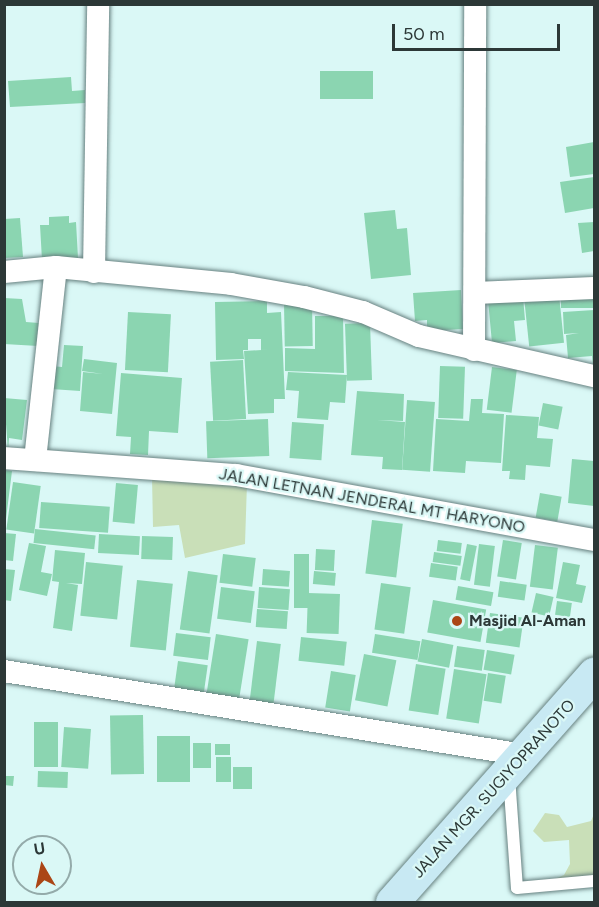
<!DOCTYPE html>
<style>
body{margin:0}
#map{position:relative;width:599px;height:907px;overflow:hidden;background:#daf8f6;font-family:Figtree,sans-serif}
div>[style]{position:absolute}
.green>*{inset:0;background:#c9dfb8}
.building>*{inset:0;background:#8bd5b1;transform-origin:0 0}
.roads{filter:drop-shadow(0 0 2px #678180) drop-shadow(0 0 2px #678180)}
.service>*{height:12px;margin:-6px;padding:0 6px;transform-origin:6px;border-radius:6px;background:#fff}
.minor>*{height:22px;margin:-11px;padding:0 11px;transform-origin:11px;border-radius:11px;background:#fff}
.secondary>*{height:33px;margin:-16.5px;padding:0 16.5px;transform-origin:16.5px;border-radius:16.5px;background:#c8e9f3}
.dots>*{width:16px;height:16px;translate:-50% -50%;box-sizing:border-box;border:3px solid #daf8f6;border-radius:50%}
span{translate:-50% -50%;white-space:nowrap;text-align:center;line-height:1.15;-webkit-text-stroke:4.5px #daf8f6;paint-order:stroke}
.street-label{font-size:16px;color:#2c3837}
.poi-label{font-size:16px;color:#2c3837;font-weight:700}
.left{translate:0 -50%;text-align:left}
.frame{position:absolute;inset:0;border:6px solid #2c3837;pointer-events:none}
.north{position:absolute;left:12px;top:835px;width:60px;height:60px;box-sizing:border-box;background:#daf8f6;border:2px solid #94abaa;border-radius:50%;rotate:351deg;font-size:16px;font-weight:700;line-height:24px;text-align:center;color:#2c3837}
.north::after{content:'';display:block;margin:auto;width:21px;height:27px;background:#ab4616;clip-path:polygon(50% 0,100% 100%,50% 72%,0 100%)}
.scale{position:absolute;left:392px;top:24px;width:168px;height:27px;box-sizing:border-box;border:3px solid #2c3837;border-top:0;padding-left:8px;font-size:18px;line-height:21px;white-space:nowrap;color:#2c3837;-webkit-text-stroke:4px #daf8f6;paint-order:stroke}
</style>
<div id="map">
<div class="green">
<div style="clip-path:polygon(152px 477px,247px 483px,245px 544px,185px 558px,179px 525px,153px 527px)"></div>
<div style="clip-path:polygon(545px 813px,559px 815px,567px 827px,591px 821px,594px 814px,594px 881px,532px 889px,564px 875px,570px 864px,569px 840px,544px 842px,533px 831px)"></div>
</div>
<div class="building">
<div style="left:320px;top:71px;width:53px;height:28px"></div>
<div style="clip-path:polygon(71px 77px,72px 91px,85px 90px,85px 103px,10px 107px,8px 81px)"></div>
<div style="clip-path:polygon(594px 142px,594px 174px,570px 177px,566px 147px)"></div>
<div style="clip-path:polygon(594px 177px,594px 208px,565px 213px,560px 182px)"></div>
<div style="clip-path:polygon(395px 210px,397px 229px,407px 228px,411px 275px,371px 279px,364px 213px)"></div>
<div style="clip-path:polygon(69px 216px,69px 223px,76px 222px,78px 258px,42px 260px,40px 225px,49px 225px,49px 217px)"></div>
<div style="clip-path:polygon(20px 218px,23px 257px,4px 258px,4px 219px)"></div>
<div style="clip-path:polygon(594px 222px,594px 251px,582px 253px,578px 223px)"></div>
<div style="clip-path:polygon(461px 290px,463px 329px,427px 331px,427px 320px,415px 321px,413px 293px)"></div>
<div style="left:594px;top:291px;width:17px;height:33px;rotate:90deg"></div>
<div style="left:559px;top:295px;width:48px;height:35px;rotate:84deg"></div>
<div style="clip-path:polygon(523px 297px,525px 320px,514px 321px,516px 341px,492px 343px,488px 300px)"></div>
<div style="clip-path:polygon(4px 298px,22px 299px,26px 322px,39px 323px,38px 346px,4px 344px)"></div>
<div style="clip-path:polygon(267px 301px,267px 313px,281px 312px,285px 399px,274px 399px,274px 413px,248px 414px,244px 351px,277px 349px,261px 350px,261px 339px,248px 339px,248px 350px,243px 350px,244px 359px,216px 360px,215px 302px)"></div>
<div style="left:312px;top:303px;width:43px;height:28px;rotate:89deg"></div>
<div style="clip-path:polygon(594px 310px,594px 367px,593px 367px,592px 356px,568px 358px,566px 335px,579px 333px,564px 334px,563px 312px)"></div>
<div style="left:128px;top:312px;width:43px;height:58px;rotate:3deg"></div>
<div style="clip-path:polygon(315px 316px,343px 316px,344px 373px,285px 371px,285px 348px,315px 349px)"></div>
<div style="left:370px;top:323px;width:57px;height:25px;rotate:88deg"></div>
<div style="clip-path:polygon(64px 345px,83px 346px,80px 391px,51px 389px,52px 366px,62px 367px)"></div>
<div style="clip-path:polygon(84px 359px,117px 363px,112px 414px,80px 411px,83px 372px,103px 374px,82px 371px)"></div>
<div style="left:243px;top:360px;width:59px;height:33px;rotate:87deg"></div>
<div style="left:440px;top:366px;width:25px;height:52px;rotate:2deg"></div>
<div style="left:492px;top:367px;width:25px;height:43px;rotate:7deg"></div>
<div style="clip-path:polygon(288px 372px,347px 375px,345px 403px,330px 402px,328px 420px,297px 418px,299px 391px,286px 390px)"></div>
<div style="clip-path:polygon(121px 373px,182px 378px,178px 433px,149px 431px,148px 455px,130px 454px,131px 437px,116px 436px)"></div>
<div style="clip-path:polygon(357px 391px,404px 394px,403px 421px,377px 420px,405px 422px,402px 470px,382px 469px,383px 457px,351px 455px)"></div>
<div style="clip-path:polygon(4px 398px,27px 400px,22px 440px,9px 438px,8px 450px)"></div>
<div style="clip-path:polygon(471px 399px,483px 399px,482px 413px,504px 414px,501px 463px,466px 461px,465px 473px,433px 471px,436px 419px,469px 421px)"></div>
<div style="left:407px;top:400px;width:28px;height:70px;rotate:4deg"></div>
<div style="left:543px;top:403px;width:20px;height:23px;rotate:11deg"></div>
<div style="clip-path:polygon(506px 415px,539px 417px,537px 438px,553px 439px,550px 467px,526px 465px,525px 480px,509px 479px,510px 471px,502px 471px)"></div>
<div style="left:268px;top:419px;width:37px;height:62px;rotate:88deg"></div>
<div style="left:292px;top:422px;width:32px;height:36px;rotate:4deg"></div>
<div style="clip-path:polygon(572px 459px,594px 461px,594px 506px,568px 503px)"></div>
<div style="clip-path:polygon(5px 470px,12px 471px,6px 519px,5px 519px)"></div>
<div style="left:13px;top:482px;width:28px;height:48px;rotate:8deg"></div>
<div style="left:116px;top:483px;width:22px;height:39px;rotate:5deg"></div>
<div style="left:540px;top:493px;width:22px;height:25px;rotate:10deg"></div>
<div style="left:41px;top:502px;width:69px;height:26px;rotate:4deg"></div>
<div style="left:372px;top:520px;width:31px;height:54px;rotate:7deg"></div>
<div style="left:35px;top:529px;width:61px;height:14px;rotate:6deg"></div>
<div style="clip-path:polygon(4px 533px,16px 534px,13px 561px,4px 560px)"></div>
<div style="left:99px;top:534px;width:41px;height:19px;rotate:3deg"></div>
<div style="left:142px;top:536px;width:31px;height:23px;rotate:2deg"></div>
<div style="left:438px;top:540px;width:24px;height:11px;rotate:7deg"></div>
<div style="left:503px;top:540px;width:19px;height:37px;rotate:9deg"></div>
<div style="clip-path:polygon(29px 543px,46px 546px,41px 572px,52px 574px,47px 596px,19px 590px)"></div>
<div style="left:467px;top:544px;width:10px;height:36px;rotate:11deg"></div>
<div style="left:479px;top:544px;width:16px;height:41px;rotate:7deg"></div>
<div style="left:535px;top:545px;width:23px;height:42px;rotate:7deg"></div>
<div style="left:316px;top:549px;width:19px;height:21px;rotate:3deg"></div>
<div style="clip-path:polygon(55px 550px,85px 553px,82px 584px,66px 583px,78px 585px,72px 631px,53px 628px,59px 582px,52px 581px)"></div>
<div style="left:434px;top:552px;width:28px;height:10px;rotate:8deg"></div>
<div style="left:223px;top:554px;width:33px;height:29px;rotate:7deg"></div>
<div style="left:294px;top:554px;width:15px;height:54px"></div>
<div style="left:86px;top:562px;width:37px;height:54px;rotate:6deg"></div>
<div style="clip-path:polygon(563px 562px,580px 565px,576px 584px,586px 586px,582px 603px,556px 598px)"></div>
<div style="left:431px;top:563px;width:27px;height:14px;rotate:8deg"></div>
<div style="clip-path:polygon(4px 569px,15px 570px,11px 601px,4px 600px)"></div>
<div style="left:263px;top:569px;width:27px;height:16px;rotate:4deg"></div>
<div style="left:188px;top:571px;width:30px;height:59px;rotate:8deg"></div>
<div style="left:314px;top:571px;width:22px;height:13px;rotate:5deg"></div>
<div style="left:137px;top:580px;width:36px;height:67px;rotate:6deg"></div>
<div style="left:500px;top:581px;width:27px;height:16px;rotate:8deg"></div>
<div style="left:381px;top:583px;width:30px;height:47px;rotate:8deg"></div>
<div style="left:458px;top:586px;width:36px;height:14px;rotate:10deg"></div>
<div style="left:221px;top:587px;width:34px;height:32px;rotate:7deg"></div>
<div style="left:259px;top:587px;width:31px;height:21px;rotate:4deg"></div>
<div style="left:308px;top:593px;width:32px;height:40px;rotate:2deg"></div>
<div style="left:536px;top:593px;width:18px;height:20px;rotate:13deg"></div>
<div style="left:433px;top:600px;width:54px;height:33px;rotate:10deg"></div>
<div style="left:557px;top:601px;width:15px;height:14px;rotate:8deg"></div>
<div style="left:257px;top:609px;width:31px;height:18px;rotate:4deg"></div>
<div style="left:490px;top:613px;width:34px;height:30px;rotate:8deg"></div>
<div style="left:176px;top:633px;width:35px;height:23px;rotate:7deg"></div>
<div style="left:216px;top:634px;width:33px;height:60px;rotate:9deg"></div>
<div style="left:375px;top:634px;width:46px;height:19px;rotate:9deg"></div>
<div style="left:301px;top:637px;width:46px;height:24px;rotate:6deg"></div>
<div style="left:422px;top:639px;width:32px;height:23px;rotate:11deg"></div>
<div style="left:257px;top:641px;width:24px;height:60px;rotate:7deg"></div>
<div style="left:457px;top:646px;width:28px;height:21px;rotate:8deg"></div>
<div style="left:487px;top:650px;width:28px;height:20px;rotate:10deg"></div>
<div style="left:364px;top:654px;width:33px;height:47px;rotate:11deg"></div>
<div style="left:178px;top:661px;width:30px;height:32px;rotate:8deg"></div>
<div style="left:416px;top:664px;width:30px;height:47px;rotate:9deg"></div>
<div style="left:454px;top:669px;width:33px;height:50px;rotate:9deg"></div>
<div style="left:331px;top:671px;width:25px;height:37px;rotate:9deg"></div>
<div style="left:488px;top:673px;width:18px;height:28px;rotate:9deg"></div>
<div style="left:143px;top:715px;width:59px;height:33px;rotate:89deg"></div>
<div style="left:34px;top:722px;width:24px;height:45px"></div>
<div style="left:64px;top:727px;width:27px;height:40px;rotate:4deg"></div>
<div style="left:190px;top:736px;width:46px;height:33px;rotate:90deg"></div>
<div style="left:193px;top:743px;width:18px;height:25px"></div>
<div style="left:215px;top:744px;width:15px;height:11px"></div>
<div style="left:216px;top:757px;width:15px;height:25px"></div>
<div style="left:233px;top:767px;width:19px;height:22px"></div>
<div style="left:38px;top:771px;width:30px;height:16px;rotate:2deg"></div>
<div style="clip-path:polygon(4px 776px,14px 776px,13px 786px,4px 785px)"></div>
</div>
<div class="roads">
<div class="service">
<div style="left:509px;top:777px;width:111px;rotate:85.9deg"></div>
<div style="left:517px;top:888px;width:77px;rotate:-5.2deg"></div>
</div>
<div class="minor">
<div style="left:4px;top:272px;width:52px;rotate:-5.5deg"></div>
<div style="left:56px;top:267px;width:176px;rotate:5.5deg"></div>
<div style="left:231px;top:284px;width:74px;rotate:10.1deg"></div>
<div style="left:304px;top:297px;width:61px;rotate:14.3deg"></div>
<div style="left:363px;top:312px;width:61px;rotate:23.2deg"></div>
<div style="left:419px;top:336px;width:180px;rotate:12.9deg"></div>
<div style="left:94px;top:272px;width:268px;rotate:-89.1deg"></div>
<div style="left:475px;top:293px;width:119px;rotate:-2.4deg"></div>
<div style="left:474px;top:350px;width:346px;rotate:-89.8deg"></div>
<div style="left:4px;top:458px;width:233px;rotate:4.2deg"></div>
<div style="left:236px;top:475px;width:364px;rotate:10.3deg"></div>
<div style="left:35px;top:460px;width:194px;rotate:-83.8deg"></div>
<div style="left:4px;top:671px;width:527px;rotate:9.18deg"></div>
</div>
<div class="secondary">
<div style="left:392px;top:902px;width:305px;rotate:-48.5deg"></div>
</div>
</div>
<div class="dots">
<div style="left:457px;top:621px;background:#ab4616"></div>
</div>
<div class="street-label">
<span style="left:372px;top:501px;rotate:10deg">JALAN LETNAN JENDERAL MT HARYONO</span>
<span style="left:494px;top:789px;rotate:-48deg">JALAN MGR. SUGIYOPRANOTO</span>
</div>
<div class="poi-label">
<span class="left" style="left:469px;top:621px">Masjid Al-Aman</span>
</div>
<div class="frame"></div>
<div class="north">U</div>
<div class="scale">50 m</div>
</div>
